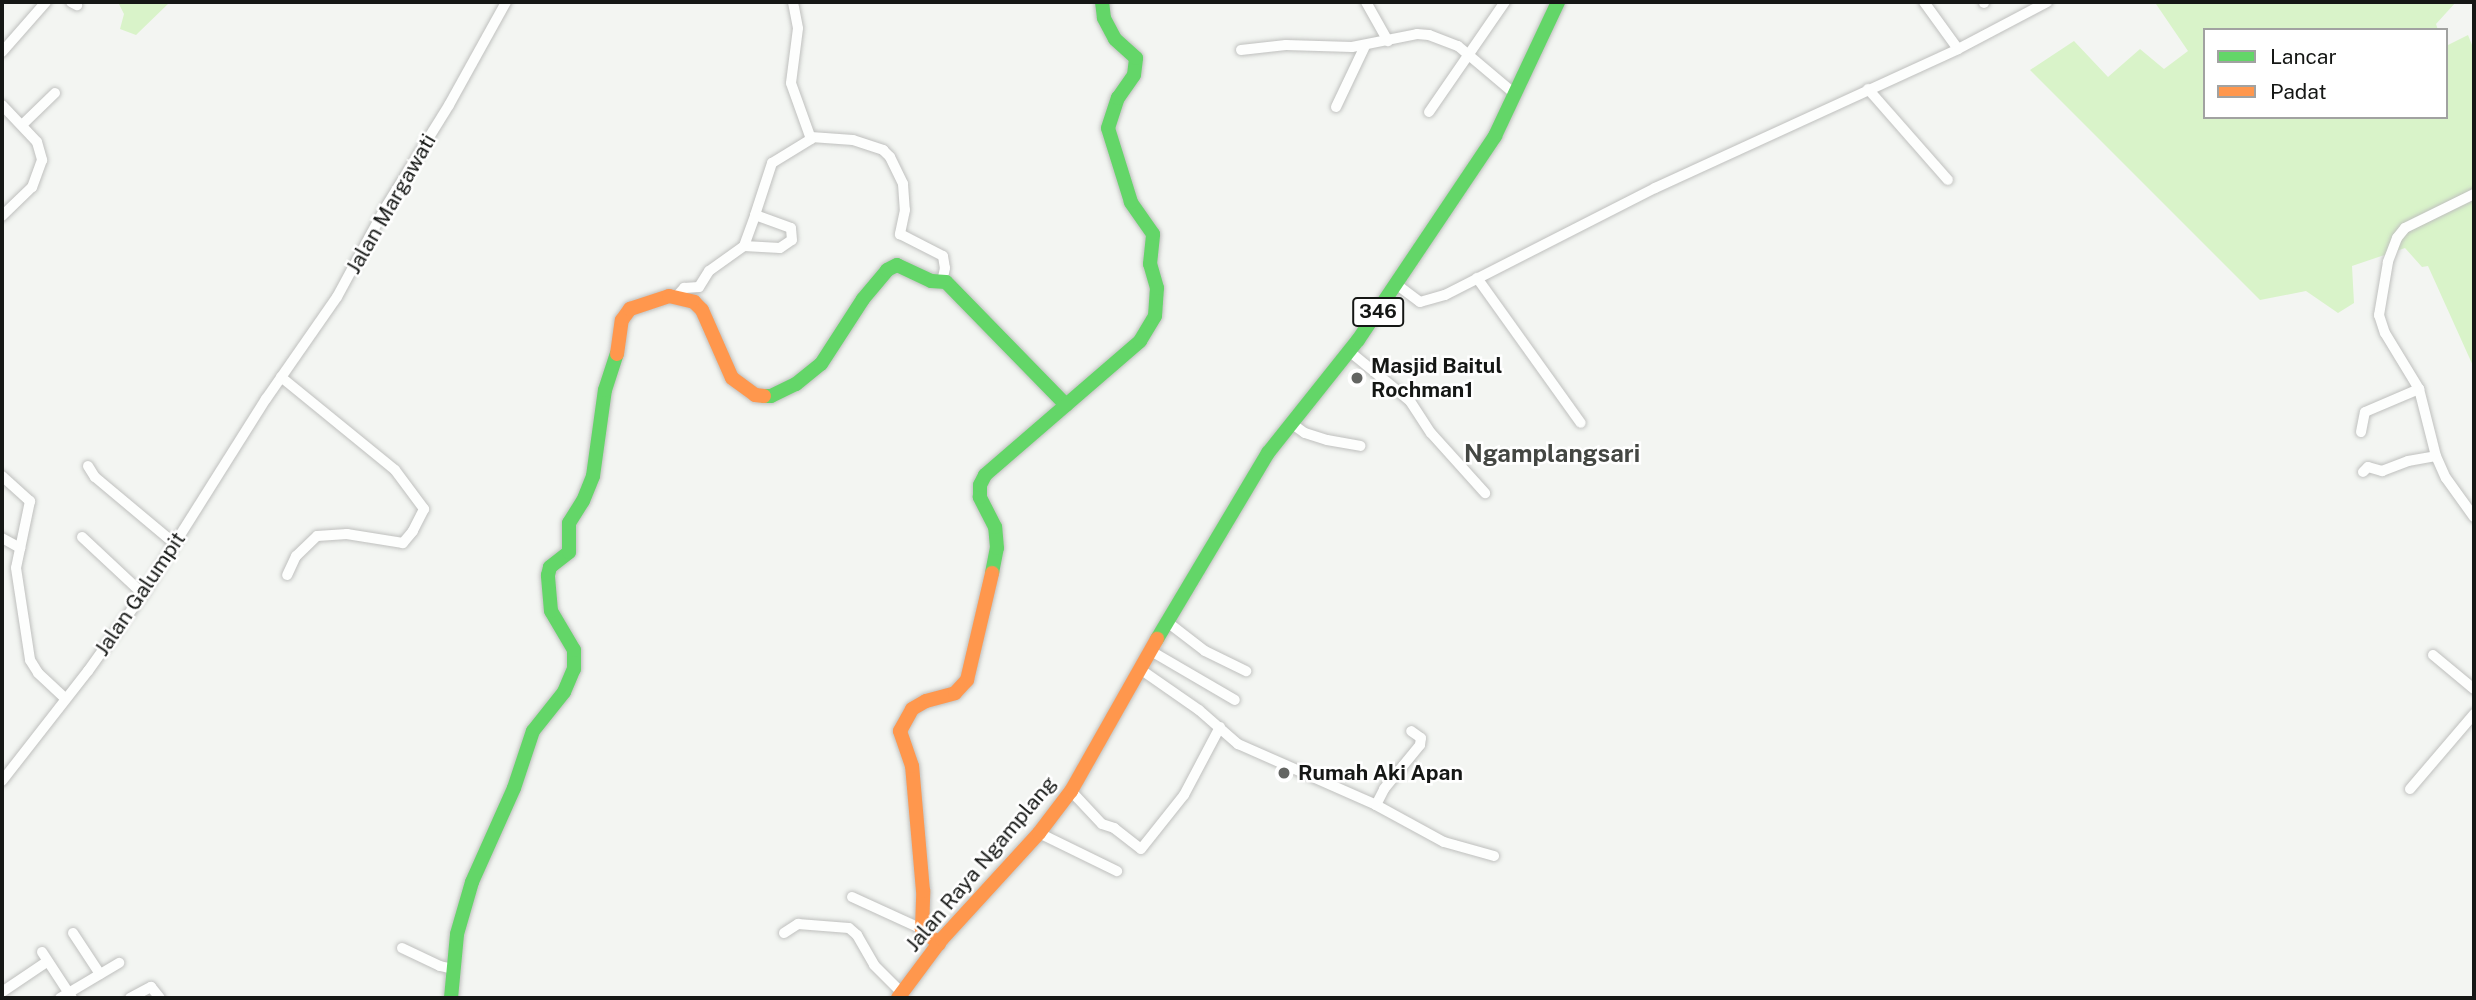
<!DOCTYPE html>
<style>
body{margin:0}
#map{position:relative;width:2476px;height:1000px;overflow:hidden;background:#f3f5f2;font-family:"Public Sans",sans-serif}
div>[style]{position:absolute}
.green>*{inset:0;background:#d9f3c9}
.roads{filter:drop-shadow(0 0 2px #bfc0be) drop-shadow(0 0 2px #bfc0be)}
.street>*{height:10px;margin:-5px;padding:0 5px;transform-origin:5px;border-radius:5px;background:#fdfefd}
.fast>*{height:14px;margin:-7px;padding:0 7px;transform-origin:7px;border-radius:7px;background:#63d668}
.slow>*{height:14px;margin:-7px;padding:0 7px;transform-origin:7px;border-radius:7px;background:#ff974d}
.dots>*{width:19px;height:19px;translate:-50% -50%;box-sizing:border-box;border:4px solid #fff;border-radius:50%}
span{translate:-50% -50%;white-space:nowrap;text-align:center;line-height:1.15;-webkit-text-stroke:5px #fff;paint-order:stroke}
.shield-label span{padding:2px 5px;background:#fff;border:2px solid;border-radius:5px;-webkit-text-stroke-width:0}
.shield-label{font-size:19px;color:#151715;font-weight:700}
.street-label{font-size:21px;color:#151715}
.poi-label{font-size:21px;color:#151715;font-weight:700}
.left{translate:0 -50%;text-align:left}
.quarter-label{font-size:24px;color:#444743;font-weight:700}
.frame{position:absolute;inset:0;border:4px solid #151715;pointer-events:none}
.legend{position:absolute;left:2203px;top:28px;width:245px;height:91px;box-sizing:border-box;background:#fff;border:2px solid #a1a2a1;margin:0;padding:9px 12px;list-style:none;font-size:21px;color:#151715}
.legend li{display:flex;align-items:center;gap:14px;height:35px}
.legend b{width:35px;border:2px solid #a1a2a1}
</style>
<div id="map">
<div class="green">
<div style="clip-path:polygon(118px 2px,170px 2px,136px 35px,120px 29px,124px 14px)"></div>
<div style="clip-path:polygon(2160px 2px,2456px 2px,2436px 24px,2438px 30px,2205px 30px,2205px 117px,2446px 117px,2446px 46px,2468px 35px,2474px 50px,2474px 368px,2428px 266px,2422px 267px,2405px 248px,2352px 266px,2354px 303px,2338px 313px,2306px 291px,2260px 300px,2030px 70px,2074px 41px,2108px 77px,2140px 49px,2164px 69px,2188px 51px,2156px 4px)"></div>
</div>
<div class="roads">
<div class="street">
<div style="left:71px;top:2px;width:7px;rotate:27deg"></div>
<div style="left:1366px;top:2px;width:45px;rotate:60.6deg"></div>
<div style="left:1924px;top:2px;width:58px;rotate:54.1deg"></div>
<div style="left:1984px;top:2px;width:1px;rotate:90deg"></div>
<div style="left:1241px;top:50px;width:45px;rotate:-6.3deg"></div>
<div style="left:1286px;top:45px;width:66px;rotate:1.7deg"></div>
<div style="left:1352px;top:47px;width:66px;rotate:-11.3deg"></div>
<div style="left:1417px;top:34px;width:12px;rotate:5deg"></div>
<div style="left:1429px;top:35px;width:31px;rotate:21deg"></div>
<div style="left:1458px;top:46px;width:76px;rotate:40.2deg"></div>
<div style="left:2px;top:52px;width:67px;rotate:-48.7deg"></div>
<div style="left:1868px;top:89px;width:121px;rotate:48.7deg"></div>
<div style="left:2px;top:105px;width:51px;rotate:46.6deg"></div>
<div style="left:37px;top:142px;width:19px;rotate:74deg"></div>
<div style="left:42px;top:160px;width:29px;rotate:110deg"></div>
<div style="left:32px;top:187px;width:42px;rotate:136deg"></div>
<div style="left:1336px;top:107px;width:68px;rotate:-64.6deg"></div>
<div style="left:1429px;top:112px;width:134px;rotate:-55.4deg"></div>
<div style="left:22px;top:125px;width:46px;rotate:-44.1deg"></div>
<div style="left:811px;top:137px;width:42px;rotate:4.1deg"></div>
<div style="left:853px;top:140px;width:32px;rotate:18deg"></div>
<div style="left:883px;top:150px;width:10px;rotate:45deg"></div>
<div style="left:890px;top:157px;width:30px;rotate:64deg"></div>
<div style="left:903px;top:184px;width:26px;rotate:86deg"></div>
<div style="left:905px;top:210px;width:25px;rotate:102deg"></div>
<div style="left:900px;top:234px;width:48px;rotate:27.1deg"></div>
<div style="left:943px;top:256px;width:12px;rotate:81deg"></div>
<div style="left:945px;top:268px;width:14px;rotate:102deg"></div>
<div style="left:2474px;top:194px;width:77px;rotate:153.8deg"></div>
<div style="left:2405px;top:228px;width:13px;rotate:129deg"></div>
<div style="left:2397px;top:238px;width:26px;rotate:111deg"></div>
<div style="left:2388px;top:262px;width:54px;rotate:99.6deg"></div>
<div style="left:2379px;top:315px;width:19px;rotate:72deg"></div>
<div style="left:2385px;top:333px;width:66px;rotate:58.7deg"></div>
<div style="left:2419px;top:389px;width:69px;rotate:75.8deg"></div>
<div style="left:2436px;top:456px;width:24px;rotate:66deg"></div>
<div style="left:2446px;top:478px;width:48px;rotate:54.3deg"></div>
<div style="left:744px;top:246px;width:33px;rotate:-70deg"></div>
<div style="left:1477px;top:278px;width:178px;rotate:54.4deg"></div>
<div style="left:1396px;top:284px;width:30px;rotate:37deg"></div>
<div style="left:1420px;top:302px;width:26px;rotate:-16deg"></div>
<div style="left:1445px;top:295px;width:236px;rotate:-27deg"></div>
<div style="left:1655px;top:188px;width:333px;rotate:-24.6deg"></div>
<div style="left:1958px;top:49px;width:101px;rotate:-27.8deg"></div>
<div style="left:677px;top:296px;width:11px;rotate:-49deg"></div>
<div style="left:684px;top:288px;width:15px;rotate:-4deg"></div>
<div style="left:699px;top:287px;width:19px;rotate:-58deg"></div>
<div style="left:709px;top:271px;width:43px;rotate:-35.5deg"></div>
<div style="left:744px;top:246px;width:36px;rotate:3deg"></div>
<div style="left:780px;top:248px;width:14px;rotate:-34deg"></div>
<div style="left:792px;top:240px;width:12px;rotate:-95deg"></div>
<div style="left:791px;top:228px;width:38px;rotate:-160deg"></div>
<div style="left:755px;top:215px;width:55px;rotate:-71.9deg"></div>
<div style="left:772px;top:163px;width:46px;rotate:-31.6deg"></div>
<div style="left:811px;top:139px;width:59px;rotate:-109.7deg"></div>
<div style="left:791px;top:83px;width:55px;rotate:-82.7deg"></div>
<div style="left:798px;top:28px;width:26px;rotate:-101deg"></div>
<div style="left:1349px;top:351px;width:79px;rotate:39.3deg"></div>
<div style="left:1410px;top:401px;width:38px;rotate:57deg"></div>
<div style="left:1431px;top:433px;width:81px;rotate:48deg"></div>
<div style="left:281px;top:377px;width:147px;rotate:39.2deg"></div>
<div style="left:395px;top:470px;width:49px;rotate:53.4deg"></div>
<div style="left:424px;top:509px;width:25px;rotate:117deg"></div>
<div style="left:413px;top:531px;width:16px;rotate:130deg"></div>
<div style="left:403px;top:543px;width:57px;rotate:-170.9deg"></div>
<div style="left:347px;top:534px;width:30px;rotate:176deg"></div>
<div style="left:317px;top:536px;width:29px;rotate:136deg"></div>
<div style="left:296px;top:556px;width:21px;rotate:115deg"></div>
<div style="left:1291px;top:423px;width:17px;rotate:36deg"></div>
<div style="left:1305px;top:433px;width:23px;rotate:18deg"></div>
<div style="left:1327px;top:440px;width:34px;rotate:10deg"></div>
<div style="left:2361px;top:432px;width:20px;rotate:-79deg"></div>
<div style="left:2365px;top:412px;width:59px;rotate:-23.1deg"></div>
<div style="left:88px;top:466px;width:13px;rotate:58deg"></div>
<div style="left:95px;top:477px;width:103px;rotate:39.9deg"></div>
<div style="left:2363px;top:472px;width:7px;rotate:-45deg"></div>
<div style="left:2368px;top:467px;width:15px;rotate:16deg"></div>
<div style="left:2382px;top:471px;width:28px;rotate:-21deg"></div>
<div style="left:2408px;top:461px;width:28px;rotate:-10deg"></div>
<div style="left:2px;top:476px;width:38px;rotate:42deg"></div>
<div style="left:30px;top:501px;width:68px;rotate:101.8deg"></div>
<div style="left:16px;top:568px;width:93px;rotate:81.3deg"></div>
<div style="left:30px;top:660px;width:15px;rotate:58deg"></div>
<div style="left:38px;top:673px;width:37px;rotate:43deg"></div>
<div style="left:82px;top:537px;width:83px;rotate:43.1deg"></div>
<div style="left:2px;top:538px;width:21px;rotate:29deg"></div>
<div style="left:1166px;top:621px;width:49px;rotate:37.6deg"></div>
<div style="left:1205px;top:651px;width:46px;rotate:26deg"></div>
<div style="left:1151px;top:651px;width:97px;rotate:30.3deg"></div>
<div style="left:2433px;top:655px;width:53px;rotate:39.7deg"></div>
<div style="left:1140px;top:669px;width:72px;rotate:34.8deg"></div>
<div style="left:1199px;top:710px;width:52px;rotate:41.1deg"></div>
<div style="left:1238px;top:744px;width:151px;rotate:23.8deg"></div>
<div style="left:1376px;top:805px;width:77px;rotate:28.6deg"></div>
<div style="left:1444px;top:842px;width:52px;rotate:15.6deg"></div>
<div style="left:2px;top:781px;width:140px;rotate:-52deg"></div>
<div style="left:88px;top:671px;width:95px;rotate:-54.5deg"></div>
<div style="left:143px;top:594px;width:231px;rotate:-57.8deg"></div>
<div style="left:266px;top:399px;width:124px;rotate:-55.2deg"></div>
<div style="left:337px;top:297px;width:99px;rotate:-61.6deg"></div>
<div style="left:384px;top:210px;width:123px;rotate:-58.2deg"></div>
<div style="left:449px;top:105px;width:118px;rotate:-61deg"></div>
<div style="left:2410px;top:789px;width:99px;rotate:-49.5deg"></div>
<div style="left:1071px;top:791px;width:45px;rotate:46.8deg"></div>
<div style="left:1102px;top:824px;width:13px;rotate:18deg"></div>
<div style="left:1114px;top:828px;width:34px;rotate:38deg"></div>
<div style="left:1141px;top:849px;width:69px;rotate:-51.5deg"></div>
<div style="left:1184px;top:795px;width:77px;rotate:-62.1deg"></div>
<div style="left:1376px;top:805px;width:18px;rotate:-63deg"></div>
<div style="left:1384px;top:789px;width:57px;rotate:-50.7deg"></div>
<div style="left:1420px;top:745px;width:7px;rotate:-82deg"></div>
<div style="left:1421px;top:738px;width:12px;rotate:-145deg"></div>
<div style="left:1039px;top:833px;width:87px;rotate:26deg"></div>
<div style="left:852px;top:897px;width:77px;rotate:24.6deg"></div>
<div style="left:73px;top:933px;width:49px;rotate:56.6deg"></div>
<div style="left:784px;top:933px;width:17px;rotate:-33deg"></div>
<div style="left:798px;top:924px;width:51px;rotate:4.5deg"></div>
<div style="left:849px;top:928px;width:11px;rotate:41deg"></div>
<div style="left:857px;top:935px;width:34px;rotate:60deg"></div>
<div style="left:874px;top:965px;width:40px;rotate:45deg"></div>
<div style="left:402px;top:948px;width:42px;rotate:25.3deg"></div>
<div style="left:440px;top:966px;width:13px;rotate:13deg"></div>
<div style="left:42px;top:952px;width:55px;rotate:56.9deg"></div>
<div style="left:2px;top:992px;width:55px;rotate:-34deg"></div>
<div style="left:60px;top:998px;width:69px;rotate:-30.7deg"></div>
<div style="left:130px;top:998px;width:24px;rotate:-28deg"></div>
<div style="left:151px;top:987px;width:14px;rotate:51deg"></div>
</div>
<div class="fast">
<div style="left:764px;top:396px;width:7px"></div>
<div style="left:771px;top:396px;width:28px;rotate:-26deg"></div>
<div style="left:796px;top:384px;width:32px;rotate:-39deg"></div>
<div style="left:821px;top:364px;width:77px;rotate:-57.1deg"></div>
<div style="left:863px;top:299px;width:38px;rotate:-50deg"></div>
<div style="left:887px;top:270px;width:11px;rotate:-27deg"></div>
<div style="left:897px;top:265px;width:38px;rotate:25deg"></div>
<div style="left:931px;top:281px;width:15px;rotate:4deg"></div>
<div style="left:946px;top:282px;width:172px;rotate:45.7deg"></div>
<div style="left:992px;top:573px;width:25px;rotate:-79deg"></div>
<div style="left:997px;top:548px;width:21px;rotate:-95deg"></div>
<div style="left:995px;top:527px;width:34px;rotate:-117deg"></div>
<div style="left:980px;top:497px;width:12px;rotate:-90deg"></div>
<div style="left:980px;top:485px;width:11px;rotate:-63deg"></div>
<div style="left:985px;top:475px;width:205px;rotate:-40.8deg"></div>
<div style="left:1140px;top:341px;width:29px;rotate:-59deg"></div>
<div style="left:1155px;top:316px;width:28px;rotate:-86deg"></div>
<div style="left:1157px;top:288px;width:25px;rotate:-106deg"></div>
<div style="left:1150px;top:264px;width:30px;rotate:-84deg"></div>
<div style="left:1153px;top:234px;width:39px;rotate:-125deg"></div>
<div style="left:1131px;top:202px;width:77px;rotate:-107.3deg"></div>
<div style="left:1108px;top:128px;width:32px;rotate:-72deg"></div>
<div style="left:1118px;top:98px;width:28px;rotate:-55deg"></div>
<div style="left:1134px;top:75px;width:17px;rotate:-83deg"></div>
<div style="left:1136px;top:58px;width:28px;rotate:-138deg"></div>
<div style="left:1115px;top:39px;width:24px;rotate:-118deg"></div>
<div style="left:1104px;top:18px;width:16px;rotate:-97deg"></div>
<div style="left:1157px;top:639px;width:217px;rotate:-59.2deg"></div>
<div style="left:1268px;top:453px;width:144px;rotate:-51.5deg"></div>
<div style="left:1358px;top:340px;width:246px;rotate:-56.1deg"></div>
<div style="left:1495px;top:136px;width:148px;rotate:-64.8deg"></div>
<div style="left:451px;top:998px;width:64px;rotate:-84.6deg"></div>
<div style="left:457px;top:934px;width:54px;rotate:-73.9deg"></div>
<div style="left:472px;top:882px;width:103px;rotate:-65.9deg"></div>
<div style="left:514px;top:788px;width:60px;rotate:-71.6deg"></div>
<div style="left:533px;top:731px;width:50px;rotate:-51.5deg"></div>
<div style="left:564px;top:692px;width:25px;rotate:-67deg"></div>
<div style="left:574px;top:669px;width:19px;rotate:-90deg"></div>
<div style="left:574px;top:650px;width:45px;rotate:-120.5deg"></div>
<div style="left:551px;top:611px;width:36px;rotate:-95deg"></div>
<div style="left:548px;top:575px;width:8px;rotate:-76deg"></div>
<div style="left:550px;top:567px;width:24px;rotate:-38deg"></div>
<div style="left:569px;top:552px;width:29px;rotate:-90deg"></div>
<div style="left:569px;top:523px;width:26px;rotate:-58deg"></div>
<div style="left:583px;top:501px;width:27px;rotate:-68deg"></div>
<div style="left:593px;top:476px;width:87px;rotate:-82.1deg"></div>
<div style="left:605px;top:390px;width:38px;rotate:-72deg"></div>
</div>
<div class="slow">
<div style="left:617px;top:354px;width:34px;rotate:-82deg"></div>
<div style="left:622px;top:320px;width:14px;rotate:-54deg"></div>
<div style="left:630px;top:309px;width:41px;rotate:-18.4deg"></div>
<div style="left:669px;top:296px;width:26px;rotate:13deg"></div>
<div style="left:694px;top:302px;width:11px;rotate:45deg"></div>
<div style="left:702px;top:310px;width:74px;rotate:66.2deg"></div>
<div style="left:732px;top:378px;width:29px;rotate:36deg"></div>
<div style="left:755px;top:395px;width:9px;rotate:6deg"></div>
<div style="left:939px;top:944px;width:23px;rotate:-139deg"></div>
<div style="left:922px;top:929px;width:38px;rotate:-88deg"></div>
<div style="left:923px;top:891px;width:125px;rotate:-95deg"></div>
<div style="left:912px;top:766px;width:37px;rotate:-109deg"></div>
<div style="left:900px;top:731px;width:25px;rotate:-61deg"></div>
<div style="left:912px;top:709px;width:16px;rotate:-30deg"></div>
<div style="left:926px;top:701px;width:30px;rotate:-15deg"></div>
<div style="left:955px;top:693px;width:18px;rotate:-47deg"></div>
<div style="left:967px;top:680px;width:110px;rotate:-76.8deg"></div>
<div style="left:898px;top:998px;width:74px;rotate:-53.3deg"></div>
<div style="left:942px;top:939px;width:144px;rotate:-47.5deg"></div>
<div style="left:1039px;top:833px;width:53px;rotate:-52.7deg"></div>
<div style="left:1071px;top:791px;width:175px;rotate:-60.5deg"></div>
</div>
</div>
<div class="dots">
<div style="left:1357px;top:378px;background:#636562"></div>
<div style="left:1284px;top:773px;background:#636562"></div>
</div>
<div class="shield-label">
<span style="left:1378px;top:312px">346</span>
</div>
<div class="street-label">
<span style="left:391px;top:204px;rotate:-60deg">Jalan Margawati</span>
<span style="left:140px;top:594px;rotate:-56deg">Jalan Galumpit</span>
<span style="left:981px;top:864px;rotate:-50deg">Jalan Raya Ngamplang</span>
</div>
<div class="poi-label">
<span class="left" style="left:1371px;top:378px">Masjid Baitul<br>Rochman1</span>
<span class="left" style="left:1298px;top:773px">Rumah Aki Apan</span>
</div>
<div class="quarter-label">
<span style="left:1552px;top:454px">Ngamplangsari</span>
</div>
<div class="frame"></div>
<ul class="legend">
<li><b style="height:9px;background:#63d668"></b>Lancar</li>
<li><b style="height:9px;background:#ff974d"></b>Padat</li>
</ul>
</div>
